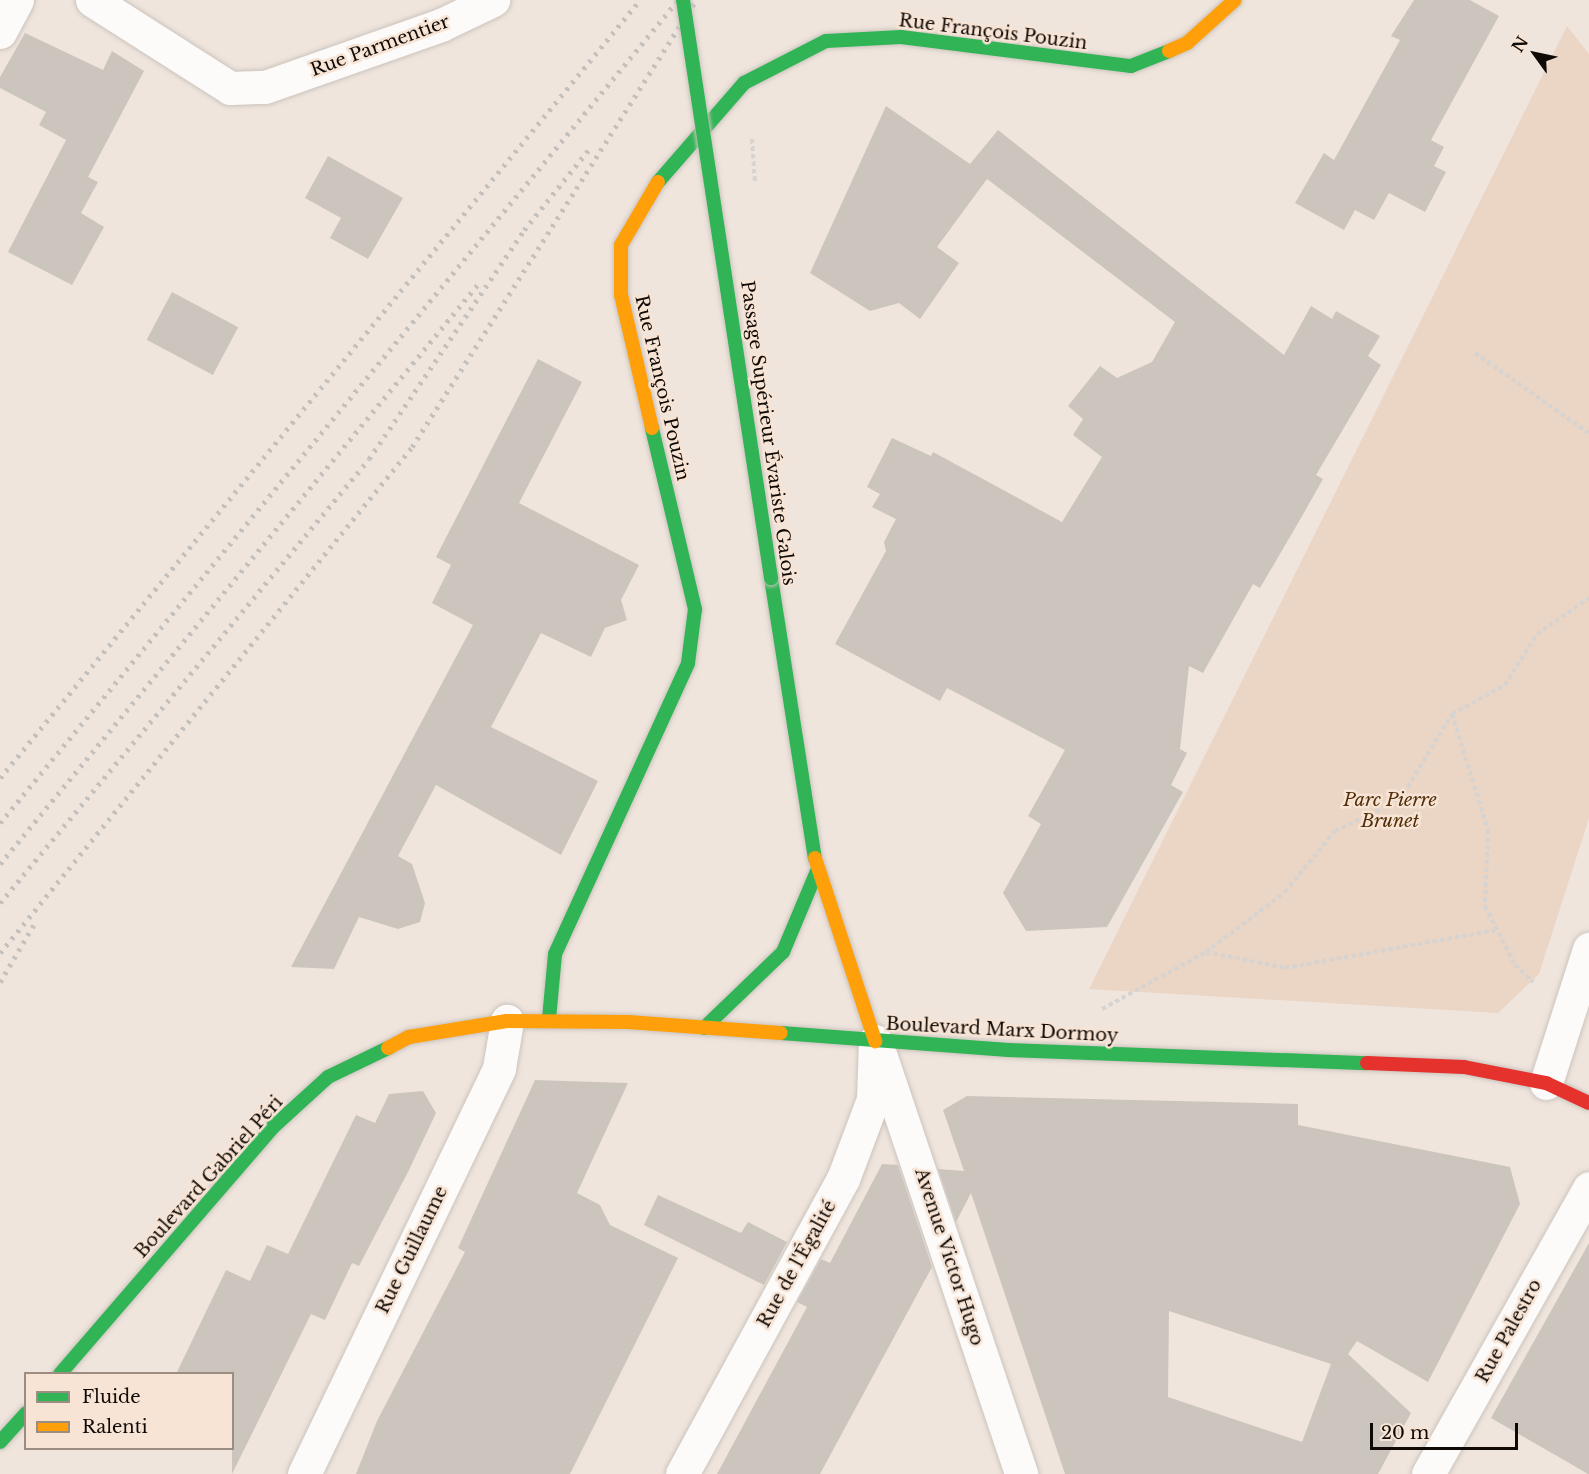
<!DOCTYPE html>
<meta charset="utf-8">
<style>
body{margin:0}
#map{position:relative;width:1589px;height:1474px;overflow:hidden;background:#efe5dd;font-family:"Libre Baskerville",serif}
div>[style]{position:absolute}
.green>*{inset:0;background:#ebd5c4}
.building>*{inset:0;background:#ccc5be;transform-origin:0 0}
.path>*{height:4px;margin-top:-2px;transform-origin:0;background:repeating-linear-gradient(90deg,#d6d3d0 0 4.5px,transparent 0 7.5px)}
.roads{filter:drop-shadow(0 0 2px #cbc4bd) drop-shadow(0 0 2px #cbc4bd)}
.street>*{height:33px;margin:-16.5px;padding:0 16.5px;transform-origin:16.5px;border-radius:16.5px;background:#fdfbfa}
.fast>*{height:14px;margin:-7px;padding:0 7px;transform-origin:7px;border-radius:7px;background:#30b455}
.slow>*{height:14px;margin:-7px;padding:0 7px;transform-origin:7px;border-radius:7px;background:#ff9f0a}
.jam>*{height:14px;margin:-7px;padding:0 7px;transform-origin:7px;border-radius:7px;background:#e5322d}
.rail>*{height:4.5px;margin-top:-2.25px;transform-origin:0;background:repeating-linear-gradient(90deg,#c4c0be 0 3px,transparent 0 9px)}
.bridges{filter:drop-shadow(0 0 2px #cbc4bd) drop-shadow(0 0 2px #cbc4bd)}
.fast-bridge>*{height:14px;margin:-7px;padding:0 7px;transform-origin:7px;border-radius:7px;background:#30b455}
span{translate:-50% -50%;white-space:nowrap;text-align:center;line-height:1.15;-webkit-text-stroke:5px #f7e4d5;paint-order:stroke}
.street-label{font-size:18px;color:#100a06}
.park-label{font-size:18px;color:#512d08;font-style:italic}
.legend{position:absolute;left:24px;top:1372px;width:210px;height:78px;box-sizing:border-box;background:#f7e4d5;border:2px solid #9b8d82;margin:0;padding:8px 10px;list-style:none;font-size:18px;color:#100a06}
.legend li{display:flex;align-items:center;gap:12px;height:30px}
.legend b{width:30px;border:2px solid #9b8d82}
.north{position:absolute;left:1505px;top:24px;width:60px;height:60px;-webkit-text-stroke:4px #f7e4d5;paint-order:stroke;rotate:303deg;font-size:16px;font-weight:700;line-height:24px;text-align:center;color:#100a06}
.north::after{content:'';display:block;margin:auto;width:21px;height:27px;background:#100a06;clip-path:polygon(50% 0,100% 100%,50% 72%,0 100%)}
.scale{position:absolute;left:1370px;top:1423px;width:148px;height:27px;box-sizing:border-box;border:3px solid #100a06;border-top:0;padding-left:8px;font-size:18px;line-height:21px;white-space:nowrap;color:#100a06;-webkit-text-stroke:4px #f7e4d5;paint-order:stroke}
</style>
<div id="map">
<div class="green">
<div style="clip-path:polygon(1567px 26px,1589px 54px,1589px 818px,1539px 974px,1498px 1013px,1089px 989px)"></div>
</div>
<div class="building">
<div style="clip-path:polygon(1414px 0,1470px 0,1499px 16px,1431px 140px,1444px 147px,1434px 166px,1446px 172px,1425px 212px,1389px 193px,1374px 220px,1355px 210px,1344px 230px,1295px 203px,1324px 153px,1334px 160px,1400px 40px,1391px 36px)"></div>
<div style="clip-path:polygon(25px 33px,103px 70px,112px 51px,144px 71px,88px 177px,98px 182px,81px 213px,104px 227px,72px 285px,8px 252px,66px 140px,39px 125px,46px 112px,0 88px,0 77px)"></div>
<div style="clip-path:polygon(886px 106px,970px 164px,998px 130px,1284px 355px,1311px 306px,1332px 319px,1336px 311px,1380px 336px,1368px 356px,1381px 365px,1316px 475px,1323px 479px,1301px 518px,1260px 588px,1253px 584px,1203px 673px,1189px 666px,1180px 749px,1187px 753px,1171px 785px,1183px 792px,1107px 927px,1026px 931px,1003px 893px,1041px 824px,1028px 816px,1065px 750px,947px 688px,940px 701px,835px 644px,886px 551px,884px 542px,896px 519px,872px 507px,880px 494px,867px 487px,892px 438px,931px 456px,933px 452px,1062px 522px,1102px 457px,1073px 435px,1083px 419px,1068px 406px,1100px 366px,1117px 378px,1152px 362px,1175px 322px,987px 179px,937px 247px,959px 263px,920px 319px,899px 303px,870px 311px,810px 273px)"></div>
<div style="clip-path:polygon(328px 156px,403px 198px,368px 259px,330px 238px,341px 218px,305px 198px)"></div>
<div style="left:172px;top:292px;width:75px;height:54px;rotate:28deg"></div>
<div style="clip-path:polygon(538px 359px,582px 382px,519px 503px,639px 565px,621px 600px,627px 620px,605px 628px,591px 657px,541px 633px,491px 727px,598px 781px,561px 855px,436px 785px,398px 856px,412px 864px,425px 903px,420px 922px,398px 929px,359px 917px,334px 969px,291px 967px,473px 625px,432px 603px,451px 565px,436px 557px)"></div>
<div style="clip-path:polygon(535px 1080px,628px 1083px,577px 1193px,600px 1205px,610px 1225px,678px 1258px,570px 1474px,356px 1474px,377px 1421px,465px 1252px,458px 1248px)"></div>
<div style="clip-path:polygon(423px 1091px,436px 1113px,409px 1170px,359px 1266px,352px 1263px,325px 1320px,311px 1314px,232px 1474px,232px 1374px,176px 1374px,226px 1270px,250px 1281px,267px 1245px,288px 1254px,356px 1115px,375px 1123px,389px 1094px)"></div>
<div style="clip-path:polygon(evenodd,967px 1096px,1298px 1104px,1298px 1125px,1510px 1167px,1520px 1204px,1428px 1382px,1357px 1341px,1348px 1354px,1411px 1413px,1378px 1474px,1065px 1474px,971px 1193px,956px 1222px,938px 1169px,964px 1171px,943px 1110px,967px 1096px,1169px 1311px,1331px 1364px,1302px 1442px,1168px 1397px,1169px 1311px)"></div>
<div style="clip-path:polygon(882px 1164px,898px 1165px,932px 1267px,820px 1474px,717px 1474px,807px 1307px,797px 1302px,821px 1259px,830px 1263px)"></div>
<div style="clip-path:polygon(658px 1195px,741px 1233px,748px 1222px,787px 1242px,764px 1285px,644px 1225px)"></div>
<div style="clip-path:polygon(1589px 1243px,1589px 1474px,1588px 1474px,1491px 1418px)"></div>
</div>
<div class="path">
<div style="left:752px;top:139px;width:44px;rotate:86.1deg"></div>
<div style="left:1475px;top:353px;width:139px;rotate:35.1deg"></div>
<div style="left:1452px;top:714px;width:121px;rotate:72.8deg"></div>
<div style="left:1488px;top:830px;width:76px;rotate:92.3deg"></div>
<div style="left:1485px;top:906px;width:66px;rotate:63deg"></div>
<div style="left:1515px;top:965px;width:25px;rotate:43deg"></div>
<div style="left:1206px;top:952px;width:81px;rotate:11.4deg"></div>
<div style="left:1285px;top:968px;width:215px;rotate:-10.2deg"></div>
<div style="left:1102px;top:1009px;width:119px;rotate:-28.7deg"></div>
<div style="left:1206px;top:952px;width:99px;rotate:-37.2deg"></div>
<div style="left:1285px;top:892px;width:79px;rotate:-50.7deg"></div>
<div style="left:1335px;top:831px;width:72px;rotate:-25.5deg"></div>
<div style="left:1400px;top:800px;width:100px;rotate:-58.8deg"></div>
<div style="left:1452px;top:714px;width:60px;rotate:-28.7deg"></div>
<div style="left:1505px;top:685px;width:60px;rotate:-57.9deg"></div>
<div style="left:1537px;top:634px;width:63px;rotate:-34.7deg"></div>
</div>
<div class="roads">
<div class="street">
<div style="left:92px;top:0;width:164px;rotate:32.5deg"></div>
<div style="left:230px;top:88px;width:35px;rotate:-2deg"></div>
<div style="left:265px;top:87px;width:187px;rotate:-19.4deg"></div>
<div style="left:441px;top:25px;width:58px;rotate:-25.7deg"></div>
<div style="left:0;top:32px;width:36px;rotate:-62deg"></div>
<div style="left:881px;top:1057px;width:440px;rotate:71.4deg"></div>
<div style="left:1546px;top:1083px;width:141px;rotate:-72.2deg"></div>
<div style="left:304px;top:1474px;width:450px;rotate:-64.3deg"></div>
<div style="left:499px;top:1068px;width:48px;rotate:-80.3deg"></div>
<div style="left:682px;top:1474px;width:336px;rotate:-61.4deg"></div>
<div style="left:843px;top:1179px;width:85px;rotate:-69.4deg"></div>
<div style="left:873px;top:1099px;width:58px;rotate:-88deg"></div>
<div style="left:1428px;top:1474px;width:328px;rotate:-60.6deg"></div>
</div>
<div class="fast">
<div style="left:658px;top:182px;width:131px;rotate:-49deg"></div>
<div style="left:744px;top:83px;width:92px;rotate:-27.1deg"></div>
<div style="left:826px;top:41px;width:75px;rotate:-3.1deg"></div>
<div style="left:901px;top:37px;width:232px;rotate:7.2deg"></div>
<div style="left:1131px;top:66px;width:41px;rotate:-21.5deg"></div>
<div style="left:771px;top:578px;width:283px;rotate:81.1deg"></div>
<div style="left:549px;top:1019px;width:65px;rotate:-84.7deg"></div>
<div style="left:555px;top:954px;width:320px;rotate:-65.4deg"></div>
<div style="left:688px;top:663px;width:54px;rotate:-82.6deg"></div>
<div style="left:695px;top:609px;width:186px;rotate:-103.4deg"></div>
<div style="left:704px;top:1028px;width:110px;rotate:-43.9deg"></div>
<div style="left:783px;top:952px;width:88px;rotate:-67.2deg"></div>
<div style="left:781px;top:1033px;width:228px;rotate:4.3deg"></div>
<div style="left:1008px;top:1050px;width:359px;rotate:2.1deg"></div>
<div style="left:60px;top:1374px;width:325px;rotate:-49.2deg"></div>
<div style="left:272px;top:1128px;width:76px;rotate:-42.3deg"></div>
<div style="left:328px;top:1077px;width:67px;rotate:-25.8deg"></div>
<div style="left:0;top:1442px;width:39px;rotate:-48deg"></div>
</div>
<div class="slow">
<div style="left:1169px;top:51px;width:20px;rotate:-24deg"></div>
<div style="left:1187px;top:43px;width:64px;rotate:-41.9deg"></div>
<div style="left:652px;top:428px;width:137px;rotate:-103.1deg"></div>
<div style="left:621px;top:295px;width:50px;rotate:-90deg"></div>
<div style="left:621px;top:245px;width:73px;rotate:-59.6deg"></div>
<div style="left:815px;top:858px;width:193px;rotate:71.8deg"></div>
<div style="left:388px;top:1048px;width:24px;rotate:-28deg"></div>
<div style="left:409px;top:1037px;width:99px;rotate:-9.3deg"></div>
<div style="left:507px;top:1021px;width:121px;rotate:0.5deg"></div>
<div style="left:628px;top:1022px;width:153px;rotate:4.1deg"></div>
</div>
<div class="jam">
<div style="left:1367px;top:1063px;width:97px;rotate:2.4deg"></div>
<div style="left:1464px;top:1067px;width:84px;rotate:11deg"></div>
<div style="left:1546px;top:1083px;width:47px;rotate:24.9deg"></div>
</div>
</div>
<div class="rail">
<div style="left:0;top:778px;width:1007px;rotate:-50.56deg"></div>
<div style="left:0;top:823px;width:1066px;rotate:-50.52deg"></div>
<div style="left:0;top:864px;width:753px;rotate:-50.5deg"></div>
<div style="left:0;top:903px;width:577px;rotate:-50.27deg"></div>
<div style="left:369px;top:459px;width:277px;rotate:-55.9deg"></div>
<div style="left:524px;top:230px;width:105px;rotate:-51.2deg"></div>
<div style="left:0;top:953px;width:653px;rotate:-50.85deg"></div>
<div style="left:412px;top:447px;width:530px;rotate:-57.57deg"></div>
<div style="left:0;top:982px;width:71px;rotate:-59.5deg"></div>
</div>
<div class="bridges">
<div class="fast-bridge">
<div style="left:683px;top:0;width:585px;rotate:81.34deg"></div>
</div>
</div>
<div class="street-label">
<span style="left:993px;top:32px;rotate:7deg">Rue François Pouzin</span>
<span style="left:380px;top:46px;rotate:-20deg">Rue Parmentier</span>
<span style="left:662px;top:388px;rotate:77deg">Rue François Pouzin</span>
<span style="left:768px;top:433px;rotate:82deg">Passage Supérieur Évariste Galois</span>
<span style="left:1002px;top:1030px;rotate:3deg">Boulevard Marx Dormoy</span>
<span style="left:209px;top:1177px;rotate:-48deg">Boulevard Gabriel Péri</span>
<span style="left:412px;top:1250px;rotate:-64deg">Rue Guillaume</span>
<span style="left:949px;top:1257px;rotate:72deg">Avenue Victor Hugo</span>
<span style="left:797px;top:1264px;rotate:-61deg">Rue de l'Égalité</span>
<span style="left:1509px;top:1331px;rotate:-61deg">Rue Palestro</span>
</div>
<div class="park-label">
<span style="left:1390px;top:811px">Parc Pierre<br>Brunet</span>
</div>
<ul class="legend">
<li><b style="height:8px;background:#30b455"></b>Fluide</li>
<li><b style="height:8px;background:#ff9f0a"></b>Ralenti</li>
</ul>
<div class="north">N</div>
<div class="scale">20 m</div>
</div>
